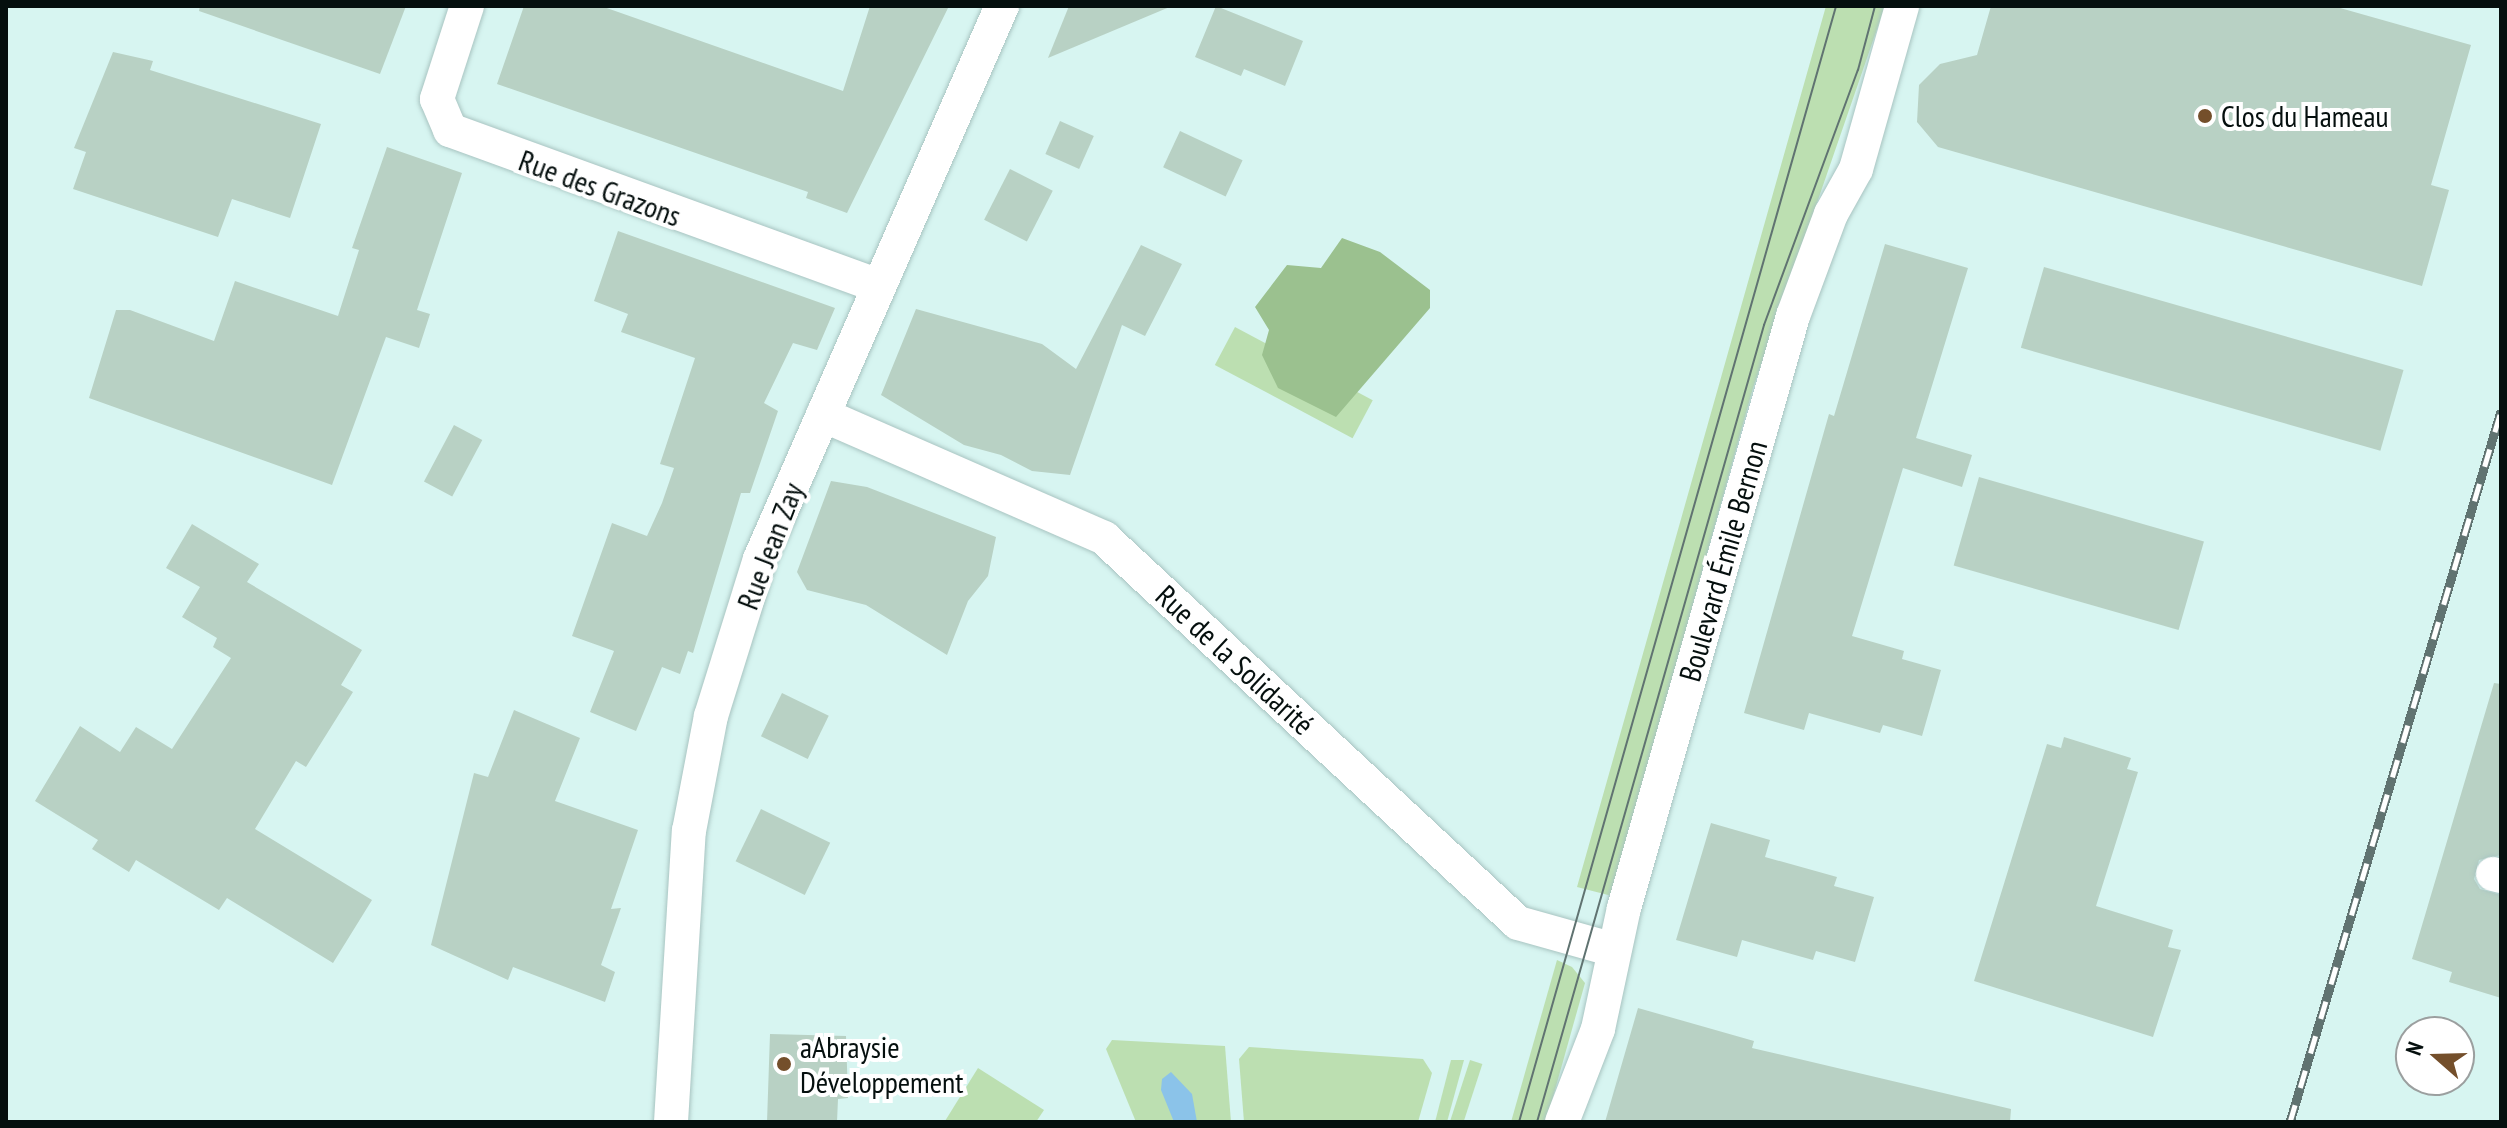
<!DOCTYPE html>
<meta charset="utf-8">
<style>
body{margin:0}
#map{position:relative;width:2507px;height:1128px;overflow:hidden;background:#d7f5f1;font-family:"PT Sans Narrow",sans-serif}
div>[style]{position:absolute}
.green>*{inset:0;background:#bcdfb1;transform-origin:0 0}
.forest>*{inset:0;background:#9bc18f}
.water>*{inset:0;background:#8bc3e9}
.building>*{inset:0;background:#b8d1c4;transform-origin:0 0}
.roads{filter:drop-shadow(0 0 2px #a8c4c1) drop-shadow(0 0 2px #a8c4c1)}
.minor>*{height:34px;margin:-17px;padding:0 17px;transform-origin:17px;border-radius:17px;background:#fff}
.tram>*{height:2px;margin:-1px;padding:0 1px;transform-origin:1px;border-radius:1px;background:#607371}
.rail>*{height:9px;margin-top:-4.5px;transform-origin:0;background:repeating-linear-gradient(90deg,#fff 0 18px,#607371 0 36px);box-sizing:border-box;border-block:2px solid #607371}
.dots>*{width:22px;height:22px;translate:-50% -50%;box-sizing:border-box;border:4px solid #fff;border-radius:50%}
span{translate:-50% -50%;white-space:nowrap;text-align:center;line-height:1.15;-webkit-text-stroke:8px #fff;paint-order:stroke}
.poi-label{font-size:30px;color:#050f0e}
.left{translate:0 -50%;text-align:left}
.street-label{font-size:30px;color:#050f0e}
.frame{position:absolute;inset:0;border:8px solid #050f0e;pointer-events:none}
.north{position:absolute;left:2395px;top:1016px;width:80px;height:80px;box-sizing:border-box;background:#fff;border:2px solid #9b9f9f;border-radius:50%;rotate:290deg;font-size:22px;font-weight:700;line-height:32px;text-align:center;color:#050f0e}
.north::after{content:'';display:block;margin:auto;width:28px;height:36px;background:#744f2b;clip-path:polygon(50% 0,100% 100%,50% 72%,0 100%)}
</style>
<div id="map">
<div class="green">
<div style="clip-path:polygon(1826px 6px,1885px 6px,1753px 388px,1612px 896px,1577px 887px)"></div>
<div style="left:1235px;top:327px;width:156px;height:43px;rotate:28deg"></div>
<div style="clip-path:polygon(1557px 960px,1572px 967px,1585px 983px,1546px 1122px,1511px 1122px)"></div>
<div style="clip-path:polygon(1112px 1040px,1225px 1046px,1231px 1122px,1136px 1122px,1106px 1049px)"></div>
<div style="clip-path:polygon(1249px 1047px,1423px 1059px,1432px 1073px,1418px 1122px,1244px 1122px,1239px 1059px)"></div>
<div style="clip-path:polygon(1451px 1060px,1464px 1060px,1447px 1122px,1435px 1122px)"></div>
<div style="left:1470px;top:1060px;width:13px;height:64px;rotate:18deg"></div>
<div style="clip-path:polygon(978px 1068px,1044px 1110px,1036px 1122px,945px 1121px)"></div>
</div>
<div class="forest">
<div style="clip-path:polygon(1342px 238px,1380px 252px,1430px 290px,1430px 308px,1336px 417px,1278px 388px,1262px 355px,1269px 330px,1255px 307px,1287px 265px,1321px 268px)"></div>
</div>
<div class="water">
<div style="clip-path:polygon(1171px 1072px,1192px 1094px,1197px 1122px,1174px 1122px,1161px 1090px,1162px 1079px)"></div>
</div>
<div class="building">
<div style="clip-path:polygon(200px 6px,406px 6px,380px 74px,199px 11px)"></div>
<div style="clip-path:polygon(524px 6px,601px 6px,843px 91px,870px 6px,949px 6px,847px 213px,806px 198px,808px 192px,497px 84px)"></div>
<div style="clip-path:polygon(1069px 6px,1172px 6px,1048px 58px)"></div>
<div style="clip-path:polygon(1216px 6px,1303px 41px,1285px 86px,1244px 69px,1241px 76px,1195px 57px)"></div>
<div style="clip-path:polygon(1991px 6px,2333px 6px,2471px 45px,2431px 185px,2449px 190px,2422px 286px,1938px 147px,1917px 122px,1919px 85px,1940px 64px,1977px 55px)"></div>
<div style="clip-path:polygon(113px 52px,153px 61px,150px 70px,321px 124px,290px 218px,232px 199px,218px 237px,73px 189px,86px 152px,74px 148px)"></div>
<div style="left:1060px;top:121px;width:37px;height:36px;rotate:24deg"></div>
<div style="left:1180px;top:131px;width:69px;height:40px;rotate:25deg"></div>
<div style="clip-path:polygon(387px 147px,462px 173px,417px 310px,430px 314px,419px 348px,386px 337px,332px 485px,89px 398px,116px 310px,130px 310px,214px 341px,235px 281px,338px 316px,359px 250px,352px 248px)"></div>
<div style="left:1010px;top:169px;width:48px;height:57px;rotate:27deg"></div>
<div style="clip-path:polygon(618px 231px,835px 308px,817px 350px,793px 343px,764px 403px,778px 411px,750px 493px,741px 493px,693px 653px,688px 651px,680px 674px,662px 667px,636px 731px,590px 712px,614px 651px,572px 636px,612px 523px,647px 536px,662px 503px,674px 468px,660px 464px,695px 358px,621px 332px,628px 314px,594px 301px)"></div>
<div style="clip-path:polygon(1885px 244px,1968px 268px,1916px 438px,1972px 455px,1962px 487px,1903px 468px,1852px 636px,1904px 651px,1902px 659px,1941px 670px,1922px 736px,1883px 725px,1880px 733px,1809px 713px,1804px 730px,1744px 713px,1829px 414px,1834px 416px)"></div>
<div style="clip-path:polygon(1141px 245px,1182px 264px,1145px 336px,1122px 325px,1070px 475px,1032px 471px,1001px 455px,964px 445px,881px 395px,916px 309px,1042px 344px,1076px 369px)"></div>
<div style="left:2044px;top:267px;width:374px;height:84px;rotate:16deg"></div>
<div style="left:454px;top:425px;width:32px;height:64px;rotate:28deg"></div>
<div style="left:1979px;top:477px;width:234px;height:92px;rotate:16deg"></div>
<div style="clip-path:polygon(831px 481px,867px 487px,996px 537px,988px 576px,968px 601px,947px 655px,866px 605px,807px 590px,797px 572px)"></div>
<div style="clip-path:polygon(192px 524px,259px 564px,247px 582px,362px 650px,341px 685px,353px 692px,306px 767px,296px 761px,255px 829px,372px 900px,333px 963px,227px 898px,219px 910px,136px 860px,129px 872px,92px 849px,98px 840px,35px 801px,80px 726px,120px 752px,136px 727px,172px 749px,231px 658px,213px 647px,217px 638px,182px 617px,200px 587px,166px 568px)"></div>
<div style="clip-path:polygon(2494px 683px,2501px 684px,2501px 855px,2479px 860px,2474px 879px,2480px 889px,2501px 895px,2501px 998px,2449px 982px,2452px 972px,2412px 959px)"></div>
<div style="left:782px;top:693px;width:52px;height:48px;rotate:26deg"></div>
<div style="clip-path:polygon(514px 710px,580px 738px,555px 801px,638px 830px,611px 909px,621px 908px,601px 965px,615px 972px,605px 1002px,513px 967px,508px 980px,431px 945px,474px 773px,488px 777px)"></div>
<div style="clip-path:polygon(2064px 737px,2131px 758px,2127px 769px,2138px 772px,2096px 906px,2173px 930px,2168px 947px,2181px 950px,2153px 1037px,1974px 981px,2047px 744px,2061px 748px)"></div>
<div style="left:761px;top:809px;width:77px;height:58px;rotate:26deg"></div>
<div style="clip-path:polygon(1711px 823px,1770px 840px,1765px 857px,1837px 877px,1834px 886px,1874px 897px,1855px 962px,1816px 951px,1813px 960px,1742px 940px,1737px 957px,1676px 940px)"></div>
<div style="clip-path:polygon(1638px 1008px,1754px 1041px,1752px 1048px,2011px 1109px,2010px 1122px,1605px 1122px)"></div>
<div style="clip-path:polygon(770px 1034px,846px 1036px,848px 1098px,838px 1099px,837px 1122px,767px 1122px)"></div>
</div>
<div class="roads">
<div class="minor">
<div style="left:467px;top:6px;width:98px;rotate:107.9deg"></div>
<div style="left:437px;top:99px;width:34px;rotate:67deg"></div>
<div style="left:450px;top:130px;width:456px;rotate:20deg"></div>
<div style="left:823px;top:415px;width:307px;rotate:23.6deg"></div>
<div style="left:1104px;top:538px;width:565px;rotate:42.92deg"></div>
<div style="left:1518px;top:923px;width:100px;rotate:15.7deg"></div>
<div style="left:2493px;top:874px;width:8px;rotate:14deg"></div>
<div style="left:671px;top:1122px;width:292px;rotate:-86.5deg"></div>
<div style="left:689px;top:831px;width:117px;rotate:-79.2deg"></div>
<div style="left:711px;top:716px;width:164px;rotate:-72.7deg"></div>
<div style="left:760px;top:559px;width:604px;rotate:-66.37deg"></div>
<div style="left:1562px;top:1122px;width:100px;rotate:-68.8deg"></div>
<div style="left:1598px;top:1029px;width:124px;rotate:-77.9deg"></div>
<div style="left:1624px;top:908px;width:616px;rotate:-74.07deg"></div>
<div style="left:1793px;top:316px;width:109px;rotate:-69.6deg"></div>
<div style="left:1831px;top:214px;width:51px;rotate:-60.9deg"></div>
<div style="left:1856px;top:169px;width:169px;rotate:-74.2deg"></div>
</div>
</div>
<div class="tram">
<div style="left:1519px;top:1122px;width:1160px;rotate:-74.14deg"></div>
<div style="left:1537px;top:1122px;width:829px;rotate:-74.1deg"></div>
<div style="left:1764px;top:325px;width:272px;rotate:-69.8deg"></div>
<div style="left:1858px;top:70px;width:66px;rotate:-75.1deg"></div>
</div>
<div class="rail">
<div style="left:2290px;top:1122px;width:742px;rotate:-73.47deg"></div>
</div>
<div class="dots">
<div style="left:2205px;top:116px;background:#744f2b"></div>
<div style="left:784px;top:1064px;background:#744f2b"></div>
</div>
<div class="poi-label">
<span class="left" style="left:2221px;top:116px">Clos du Hameau</span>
<span class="left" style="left:800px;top:1064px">aAbraysie<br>Développement</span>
</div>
<div class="street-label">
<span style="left:600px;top:188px;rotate:20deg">Rue des Grazons</span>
<span style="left:770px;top:546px;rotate:-69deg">Rue Jean Zay</span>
<span style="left:1723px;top:561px;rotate:-74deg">Boulevard Émile Bernon</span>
<span style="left:1235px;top:660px;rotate:43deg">Rue de la Solidarité</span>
</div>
<div class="frame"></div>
<div class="north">N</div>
</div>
